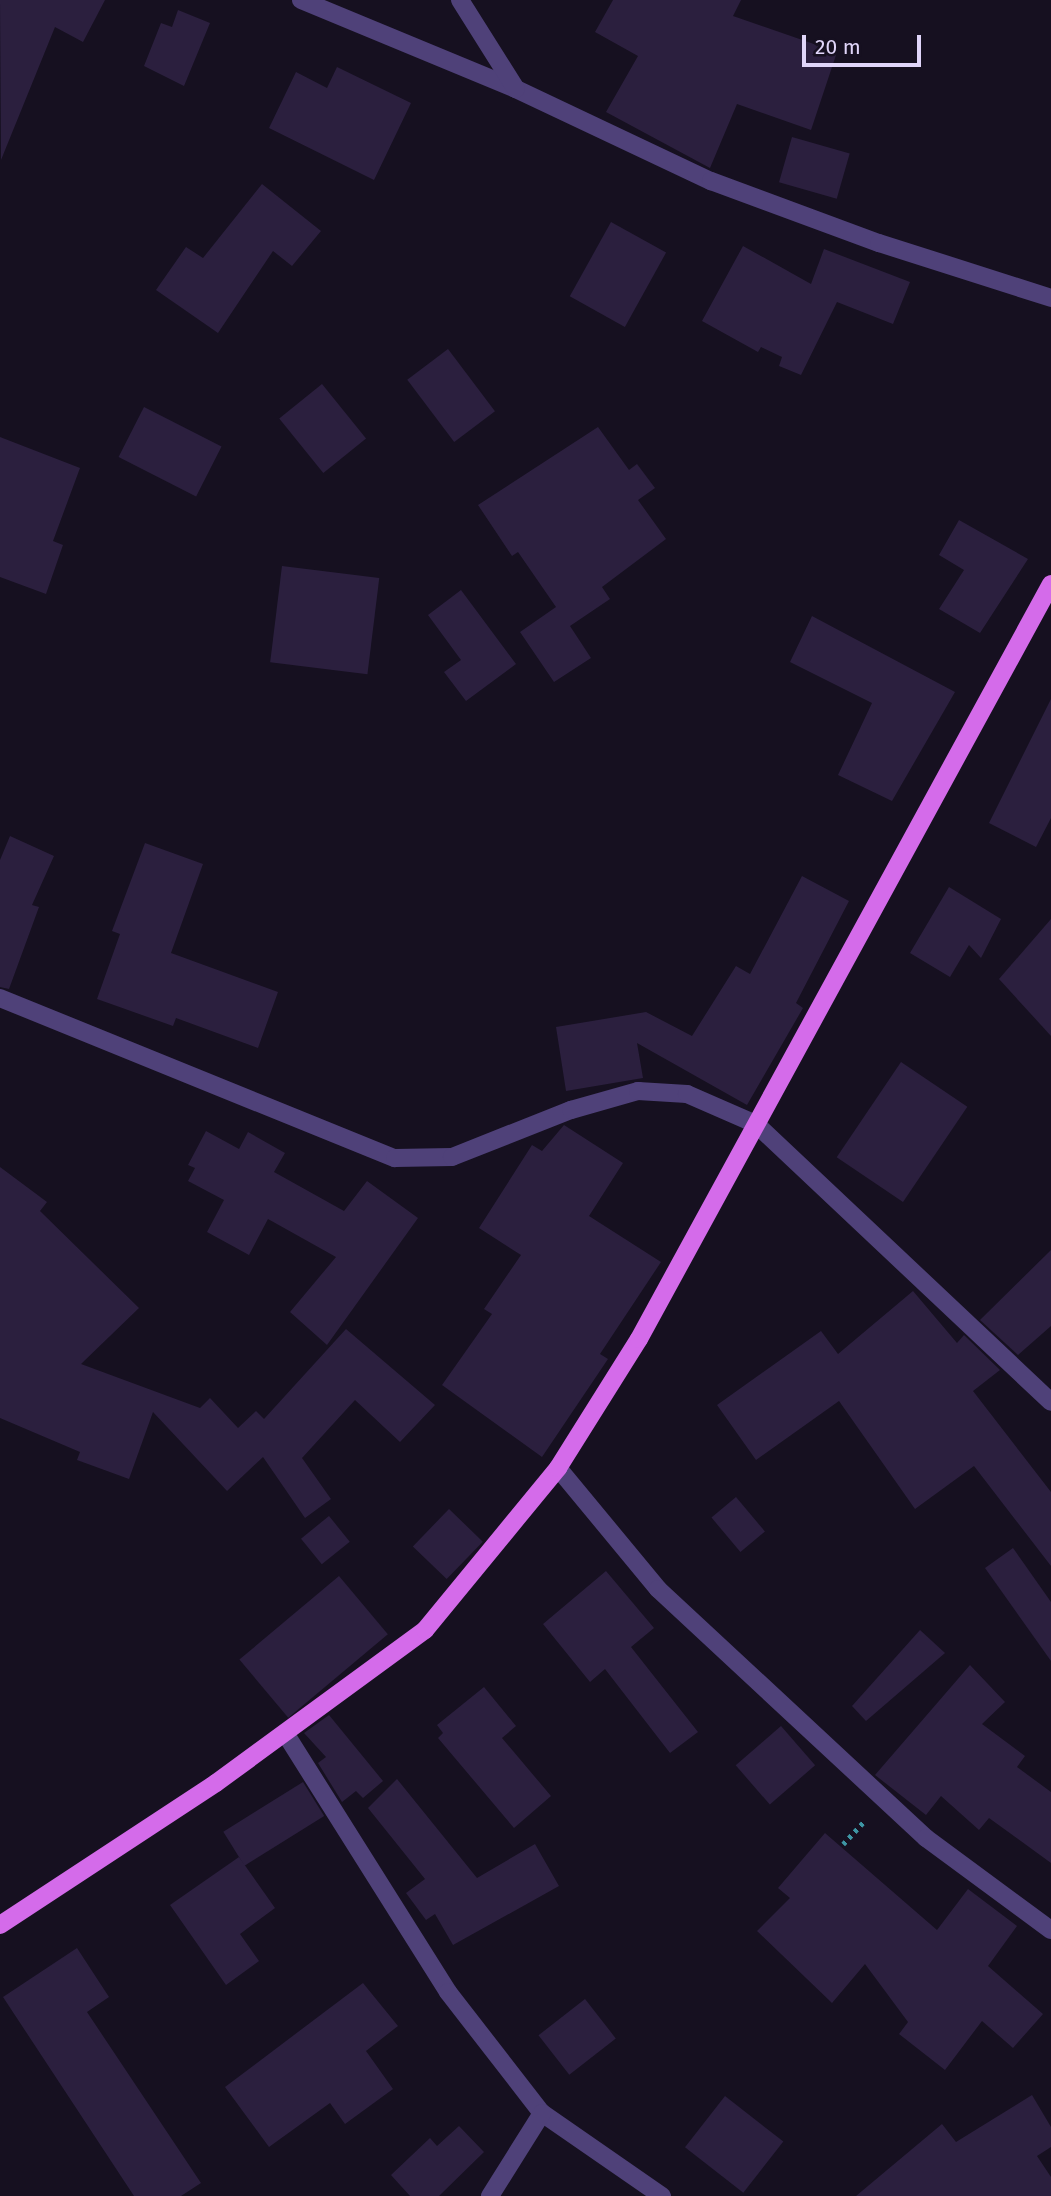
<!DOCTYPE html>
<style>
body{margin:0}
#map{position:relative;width:1051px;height:2196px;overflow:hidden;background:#161020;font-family:"Fira Sans",sans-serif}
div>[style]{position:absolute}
.building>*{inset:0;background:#2b1f3e;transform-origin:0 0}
.path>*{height:4.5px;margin-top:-2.25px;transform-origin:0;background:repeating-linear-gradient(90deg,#3e96a4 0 3.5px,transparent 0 8.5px)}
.minor>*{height:18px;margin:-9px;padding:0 9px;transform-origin:9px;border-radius:9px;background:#4f4179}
.major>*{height:18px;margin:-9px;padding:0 9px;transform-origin:9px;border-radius:9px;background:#d46bea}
span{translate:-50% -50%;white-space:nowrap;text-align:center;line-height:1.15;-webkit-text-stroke:5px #161020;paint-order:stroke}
.scale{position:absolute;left:802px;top:35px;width:119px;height:32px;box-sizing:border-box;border:4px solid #e0d5f9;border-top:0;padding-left:9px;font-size:21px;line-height:24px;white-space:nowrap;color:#e0d5f9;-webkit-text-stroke:5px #161020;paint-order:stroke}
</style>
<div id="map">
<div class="building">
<div style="clip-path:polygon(0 0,105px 0,83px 42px,55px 27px,1px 160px)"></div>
<div style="clip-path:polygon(613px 0,741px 0,733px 16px,837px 52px,811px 130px,737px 104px,710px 168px,606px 112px,638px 56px,595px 32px)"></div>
<div style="clip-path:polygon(178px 10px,210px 23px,184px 86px,144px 66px,161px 23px,172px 27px)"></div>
<div style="clip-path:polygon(337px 67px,411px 103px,374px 180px,269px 128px,296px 72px,327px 88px)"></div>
<div style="left:792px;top:137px;width:60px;height:47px;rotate:16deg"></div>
<div style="clip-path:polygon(262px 184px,321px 231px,292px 266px,273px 251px,218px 333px,156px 290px,186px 247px,203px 258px)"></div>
<div style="left:611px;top:222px;width:63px;height:85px;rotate:29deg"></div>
<div style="clip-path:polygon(743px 246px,811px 284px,824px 249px,910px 282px,893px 324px,837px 302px,801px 375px,779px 366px,782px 357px,761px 347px,758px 352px,702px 321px)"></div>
<div style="left:448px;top:349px;width:78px;height:51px;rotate:53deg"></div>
<div style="left:322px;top:384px;width:70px;height:55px;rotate:51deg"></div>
<div style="left:144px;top:407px;width:87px;height:56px;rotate:27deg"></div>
<div style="clip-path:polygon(598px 427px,629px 470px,637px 464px,655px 488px,638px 500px,666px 539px,602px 587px,610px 599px,570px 626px,591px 658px,554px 682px,520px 632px,556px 607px,518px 552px,512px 556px,478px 505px)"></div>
<div style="clip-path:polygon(0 437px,80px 468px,53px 541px,63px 545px,46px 594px,0 577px)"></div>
<div style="clip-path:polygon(959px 520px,1028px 559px,980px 633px,939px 609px,964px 570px,939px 555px)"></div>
<div style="left:282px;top:566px;width:98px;height:97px;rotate:7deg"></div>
<div style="clip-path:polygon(461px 590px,516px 664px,466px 701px,444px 672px,461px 660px,428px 615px)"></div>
<div style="clip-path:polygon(812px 616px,955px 692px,892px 801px,838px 775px,872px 703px,790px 662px)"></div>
<div style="clip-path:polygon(1051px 699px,1051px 818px,1036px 847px,989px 823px)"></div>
<div style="clip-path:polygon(10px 836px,54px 856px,32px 905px,39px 907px,9px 989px,0 987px,0 860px)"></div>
<div style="clip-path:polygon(145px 843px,203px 864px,171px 953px,278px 992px,258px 1048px,176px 1018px,173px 1026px,97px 999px,120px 934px,112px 931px)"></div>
<div style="clip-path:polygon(802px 876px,849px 901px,796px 1003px,803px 1008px,747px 1105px,637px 1043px,643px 1078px,566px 1091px,556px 1027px,646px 1012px,692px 1036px,736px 966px,750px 974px)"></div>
<div style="clip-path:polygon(949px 887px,1001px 919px,981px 958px,969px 945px,950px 977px,910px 953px)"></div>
<div style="clip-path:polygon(1051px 919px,1051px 1036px,999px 979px)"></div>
<div style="left:901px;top:1062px;width:80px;height:115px;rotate:34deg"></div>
<div style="clip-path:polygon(564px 1125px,623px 1163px,589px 1216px,661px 1262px,600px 1354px,608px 1359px,542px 1457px,442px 1385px,492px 1314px,484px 1309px,521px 1255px,479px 1228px,532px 1145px,542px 1151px)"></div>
<div style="clip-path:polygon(206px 1131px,239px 1149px,248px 1132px,285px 1153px,274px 1172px,344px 1211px,367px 1181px,418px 1218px,327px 1345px,290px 1312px,336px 1257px,268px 1219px,249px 1255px,207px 1232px,224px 1200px,188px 1181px,195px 1168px,188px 1165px)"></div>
<div style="clip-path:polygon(0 1167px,47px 1202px,40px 1211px,139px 1308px,81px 1364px,200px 1408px,210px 1398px,238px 1428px,256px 1411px,264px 1419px,346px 1329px,435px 1405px,400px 1442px,355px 1400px,302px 1458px,331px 1499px,305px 1518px,263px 1457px,227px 1491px,153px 1412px,129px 1479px,77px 1460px,80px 1452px,0 1418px)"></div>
<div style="clip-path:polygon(1051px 1250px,1051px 1326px,1018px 1355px,980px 1320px)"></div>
<div style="clip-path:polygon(913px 1291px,957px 1343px,964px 1335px,1000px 1370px,973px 1391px,1051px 1492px,1051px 1566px,974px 1466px,915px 1509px,839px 1401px,756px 1460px,717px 1405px,821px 1331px,838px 1354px)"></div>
<div style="left:736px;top:1497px;width:45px;height:32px;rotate:50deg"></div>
<div style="left:449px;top:1509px;width:47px;height:52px;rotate:44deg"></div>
<div style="left:329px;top:1516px;width:33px;height:36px;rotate:51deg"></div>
<div style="clip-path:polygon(1013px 1548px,1051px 1602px,1051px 1661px,985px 1568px)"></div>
<div style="clip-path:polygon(606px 1571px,654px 1628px,631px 1647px,698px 1732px,670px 1753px,605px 1669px,590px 1682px,543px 1624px)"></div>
<div style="left:339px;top:1576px;width:76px;height:130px;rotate:50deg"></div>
<div style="clip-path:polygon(920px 1630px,945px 1653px,866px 1721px,852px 1706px)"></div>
<div style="clip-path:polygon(970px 1665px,1005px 1702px,982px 1724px,1025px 1756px,1017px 1767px,1051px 1792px,1051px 1863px,989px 1818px,979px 1830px,941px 1796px,926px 1815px,875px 1775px)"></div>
<div style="clip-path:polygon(484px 1687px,516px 1726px,502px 1738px,551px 1796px,514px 1828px,438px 1738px,443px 1733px,437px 1725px)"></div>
<div style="clip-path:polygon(329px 1715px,383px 1781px,363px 1798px,356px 1791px,342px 1802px,318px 1763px,326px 1757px,304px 1733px)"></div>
<div style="left:781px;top:1726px;width:52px;height:60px;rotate:49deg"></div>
<div style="clip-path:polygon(397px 1779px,477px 1878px,535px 1844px,559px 1886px,453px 1945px,435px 1914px,426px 1920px,406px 1893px,425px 1879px,368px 1808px)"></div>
<div style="left:303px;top:1782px;width:40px;height:94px;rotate:58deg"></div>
<div style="clip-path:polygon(825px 1833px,937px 1930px,968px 1889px,1017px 1926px,988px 1966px,1043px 2014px,1013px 2048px,982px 2021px,945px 2070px,899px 2034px,908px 2022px,865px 1964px,832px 2003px,757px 1931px,790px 1898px,778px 1888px)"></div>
<div style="clip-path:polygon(239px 1857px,275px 1908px,240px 1934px,259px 1961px,226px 1985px,170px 1905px)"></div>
<div style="clip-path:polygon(77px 1948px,109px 1997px,87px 2012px,201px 2183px,181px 2196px,134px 2196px,3px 1997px)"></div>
<div style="clip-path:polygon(363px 1983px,398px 2026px,366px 2051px,393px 2089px,345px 2124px,330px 2103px,269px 2147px,225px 2087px)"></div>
<div style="left:585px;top:1999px;width:50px;height:59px;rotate:52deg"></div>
<div style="clip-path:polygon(1032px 2095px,1051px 2127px,1051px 2147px,1037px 2156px,1051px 2177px,1051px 2196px,856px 2196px,942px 2124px,956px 2142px)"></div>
<div style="left:725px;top:2096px;width:74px;height:65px;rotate:38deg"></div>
<div style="clip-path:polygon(459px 2126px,484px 2152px,439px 2196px,410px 2196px,391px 2175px,430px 2138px,437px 2146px)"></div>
</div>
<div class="path">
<div style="left:843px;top:1844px;width:33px;rotate:-47deg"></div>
</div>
<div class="minor">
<div style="left:301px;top:0;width:233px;rotate:22.5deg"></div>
<div style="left:516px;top:89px;width:216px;rotate:25.3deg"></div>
<div style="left:711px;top:181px;width:179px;rotate:20.3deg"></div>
<div style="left:879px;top:243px;width:181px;rotate:17.7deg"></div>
<div style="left:460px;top:0;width:105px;rotate:57.8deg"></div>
<div style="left:0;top:998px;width:426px;rotate:22.1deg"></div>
<div style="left:395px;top:1158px;width:57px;rotate:-1deg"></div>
<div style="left:452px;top:1157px;width:128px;rotate:-21.6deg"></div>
<div style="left:571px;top:1110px;width:70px;rotate:-15.8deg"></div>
<div style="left:638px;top:1091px;width:49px;rotate:3.5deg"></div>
<div style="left:687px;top:1094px;width:75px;rotate:23.5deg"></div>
<div style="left:756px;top:1124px;width:405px;rotate:43.3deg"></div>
<div style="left:558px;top:1468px;width:157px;rotate:50.4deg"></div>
<div style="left:658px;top:1589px;width:366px;rotate:42.9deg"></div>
<div style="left:926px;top:1838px;width:155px;rotate:36.4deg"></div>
<div style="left:285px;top:1733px;width:306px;rotate:57.8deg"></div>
<div style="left:448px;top:1992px;width:153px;rotate:52.2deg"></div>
<div style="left:542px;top:2113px;width:146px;rotate:34.7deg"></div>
<div style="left:490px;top:2196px;width:98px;rotate:-57.9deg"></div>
</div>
<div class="major">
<div style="left:0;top:1925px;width:258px;rotate:-33.3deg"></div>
<div style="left:216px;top:1783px;width:259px;rotate:-36.2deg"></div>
<div style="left:425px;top:1630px;width:210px;rotate:-50.6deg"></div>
<div style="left:558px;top:1468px;width:152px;rotate:-57.9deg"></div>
<div style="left:639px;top:1339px;width:860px;rotate:-61.38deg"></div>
</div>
<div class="scale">20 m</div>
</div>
